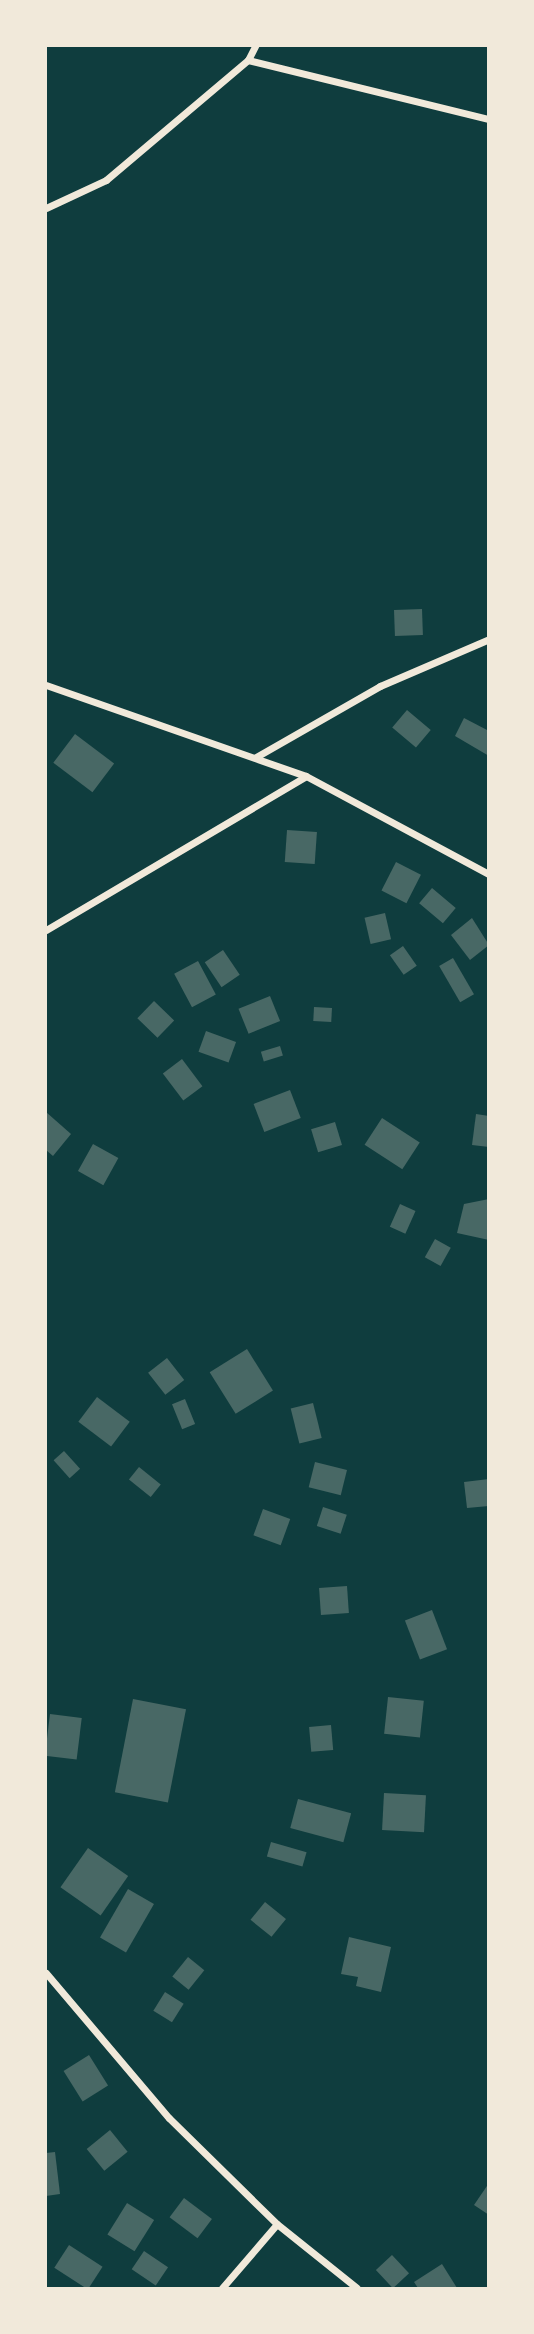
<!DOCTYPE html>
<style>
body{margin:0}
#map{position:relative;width:534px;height:2334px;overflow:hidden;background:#0f3d3e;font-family:"Zilla Slab",serif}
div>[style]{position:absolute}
.building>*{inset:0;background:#486865;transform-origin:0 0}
.minor>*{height:7px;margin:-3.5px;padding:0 3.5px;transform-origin:3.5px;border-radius:3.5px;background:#f1e9da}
span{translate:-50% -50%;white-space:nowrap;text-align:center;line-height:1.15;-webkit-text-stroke:7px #f1e9da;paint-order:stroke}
.frame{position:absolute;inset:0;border:47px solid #f1e9da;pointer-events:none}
</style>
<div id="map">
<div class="building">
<div style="left:422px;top:609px;width:26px;height:28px;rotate:88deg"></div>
<div style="left:407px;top:710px;width:31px;height:23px;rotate:40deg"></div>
<div style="clip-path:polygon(464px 718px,489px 731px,489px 756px,455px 736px)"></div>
<div style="left:75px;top:734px;width:49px;height:36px;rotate:37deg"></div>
<div style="left:287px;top:830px;width:30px;height:32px;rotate:4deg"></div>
<div style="left:396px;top:862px;width:28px;height:32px;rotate:27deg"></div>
<div style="left:432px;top:888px;width:31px;height:20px;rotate:40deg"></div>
<div style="left:385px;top:913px;width:27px;height:21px;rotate:77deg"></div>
<div style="clip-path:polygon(472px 918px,489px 945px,470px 960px,451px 935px)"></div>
<div style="left:403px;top:946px;width:24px;height:16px;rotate:55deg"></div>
<div style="left:223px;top:950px;width:30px;height:22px;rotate:56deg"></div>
<div style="left:453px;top:958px;width:42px;height:16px;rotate:60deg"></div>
<div style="left:198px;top:961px;width:38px;height:27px;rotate:62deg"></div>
<div style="left:270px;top:996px;width:27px;height:34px;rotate:68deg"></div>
<div style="left:154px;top:1001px;width:28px;height:24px;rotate:44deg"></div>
<div style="left:314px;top:1007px;width:18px;height:14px;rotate:3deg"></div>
<div style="left:206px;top:1031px;width:32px;height:22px;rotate:20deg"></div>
<div style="left:280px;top:1046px;width:10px;height:20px;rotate:73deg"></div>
<div style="left:182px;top:1059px;width:34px;height:24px;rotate:53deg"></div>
<div style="left:290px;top:1090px;width:30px;height:39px;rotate:69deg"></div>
<div style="clip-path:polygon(46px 1112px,71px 1134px,53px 1156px,46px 1150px)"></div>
<div style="clip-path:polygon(476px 1114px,489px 1116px,489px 1147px,472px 1145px)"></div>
<div style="left:382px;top:1118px;width:45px;height:32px;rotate:33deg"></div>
<div style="left:335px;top:1122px;width:24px;height:25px;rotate:73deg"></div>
<div style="left:93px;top:1144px;width:29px;height:31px;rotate:29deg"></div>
<div style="clip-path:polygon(489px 1199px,489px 1240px,457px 1233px,464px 1204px)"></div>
<div style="left:400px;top:1204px;width:17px;height:25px;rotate:24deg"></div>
<div style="left:435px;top:1239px;width:18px;height:21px;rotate:29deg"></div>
<div style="left:247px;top:1349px;width:49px;height:44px;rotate:58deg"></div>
<div style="left:167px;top:1358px;width:28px;height:24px;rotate:52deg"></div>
<div style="left:97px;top:1397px;width:41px;height:31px;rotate:37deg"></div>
<div style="left:185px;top:1399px;width:27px;height:14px;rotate:68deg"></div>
<div style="left:313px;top:1403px;width:36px;height:23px;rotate:76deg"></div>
<div style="left:64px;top:1451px;width:24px;height:14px;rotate:48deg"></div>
<div style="left:315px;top:1462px;width:33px;height:26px;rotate:14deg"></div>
<div style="left:139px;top:1467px;width:28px;height:16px;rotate:39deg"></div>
<div style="clip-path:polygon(489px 1479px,489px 1506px,467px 1508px,464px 1482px)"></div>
<div style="left:323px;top:1507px;width:25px;height:20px;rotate:18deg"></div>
<div style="left:263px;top:1509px;width:29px;height:28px;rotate:20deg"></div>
<div style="left:347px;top:1586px;width:27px;height:28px;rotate:86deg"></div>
<div style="left:432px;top:1610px;width:42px;height:29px;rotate:69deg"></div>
<div style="left:388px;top:1697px;width:36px;height:37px;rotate:6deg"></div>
<div style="left:133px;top:1699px;width:54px;height:95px;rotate:11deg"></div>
<div style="left:50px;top:1714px;width:32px;height:42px;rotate:7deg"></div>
<div style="left:331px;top:1725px;width:25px;height:22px;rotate:85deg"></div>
<div style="left:384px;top:1793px;width:42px;height:37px;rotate:3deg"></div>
<div style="left:298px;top:1799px;width:55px;height:30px;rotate:15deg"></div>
<div style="left:271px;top:1842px;width:37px;height:15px;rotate:16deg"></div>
<div style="left:88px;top:1848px;width:49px;height:48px;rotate:35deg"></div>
<div style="left:128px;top:1889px;width:30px;height:56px;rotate:30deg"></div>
<div style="left:265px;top:1902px;width:27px;height:23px;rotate:39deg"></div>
<div style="clip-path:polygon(349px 1937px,391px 1947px,381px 1992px,356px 1986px,358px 1977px,341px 1974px)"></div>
<div style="left:188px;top:1957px;width:21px;height:25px;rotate:39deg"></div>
<div style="left:165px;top:1992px;width:22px;height:22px;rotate:32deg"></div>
<div style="left:89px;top:2055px;width:36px;height:30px;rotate:58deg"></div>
<div style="left:110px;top:2130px;width:28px;height:30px;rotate:51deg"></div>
<div style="clip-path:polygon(55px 2152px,60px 2194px,46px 2196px,46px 2153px)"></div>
<div style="clip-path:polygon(489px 2183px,489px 2215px,474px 2205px)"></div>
<div style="left:184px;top:2198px;width:35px;height:24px;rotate:37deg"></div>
<div style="left:127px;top:2203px;width:32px;height:37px;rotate:32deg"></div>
<div style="left:69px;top:2245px;width:40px;height:27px;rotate:33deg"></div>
<div style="left:144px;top:2251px;width:29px;height:22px;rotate:34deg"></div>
<div style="left:392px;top:2255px;width:25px;height:22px;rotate:47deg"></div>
<div style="clip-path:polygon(442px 2264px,457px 2288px,418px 2288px,414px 2282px)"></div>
</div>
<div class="minor">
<div style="left:248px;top:60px;width:248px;rotate:13.8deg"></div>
<div style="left:46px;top:208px;width:66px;rotate:-25deg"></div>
<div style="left:106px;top:180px;width:186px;rotate:-40.2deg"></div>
<div style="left:248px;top:60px;width:16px;rotate:-63deg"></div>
<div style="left:46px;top:685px;width:275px;rotate:19.3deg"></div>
<div style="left:306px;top:776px;width:208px;rotate:28.2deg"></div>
<div style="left:256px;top:757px;width:143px;rotate:-29.8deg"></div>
<div style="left:380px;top:686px;width:119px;rotate:-23.3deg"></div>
<div style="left:46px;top:930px;width:302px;rotate:-30.6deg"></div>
<div style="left:46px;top:1973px;width:190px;rotate:49.7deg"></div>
<div style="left:169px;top:2118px;width:151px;rotate:44.5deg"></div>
<div style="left:277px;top:2224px;width:102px;rotate:38.7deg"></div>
<div style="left:222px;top:2288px;width:84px;rotate:-49.3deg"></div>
</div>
<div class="frame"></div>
</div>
